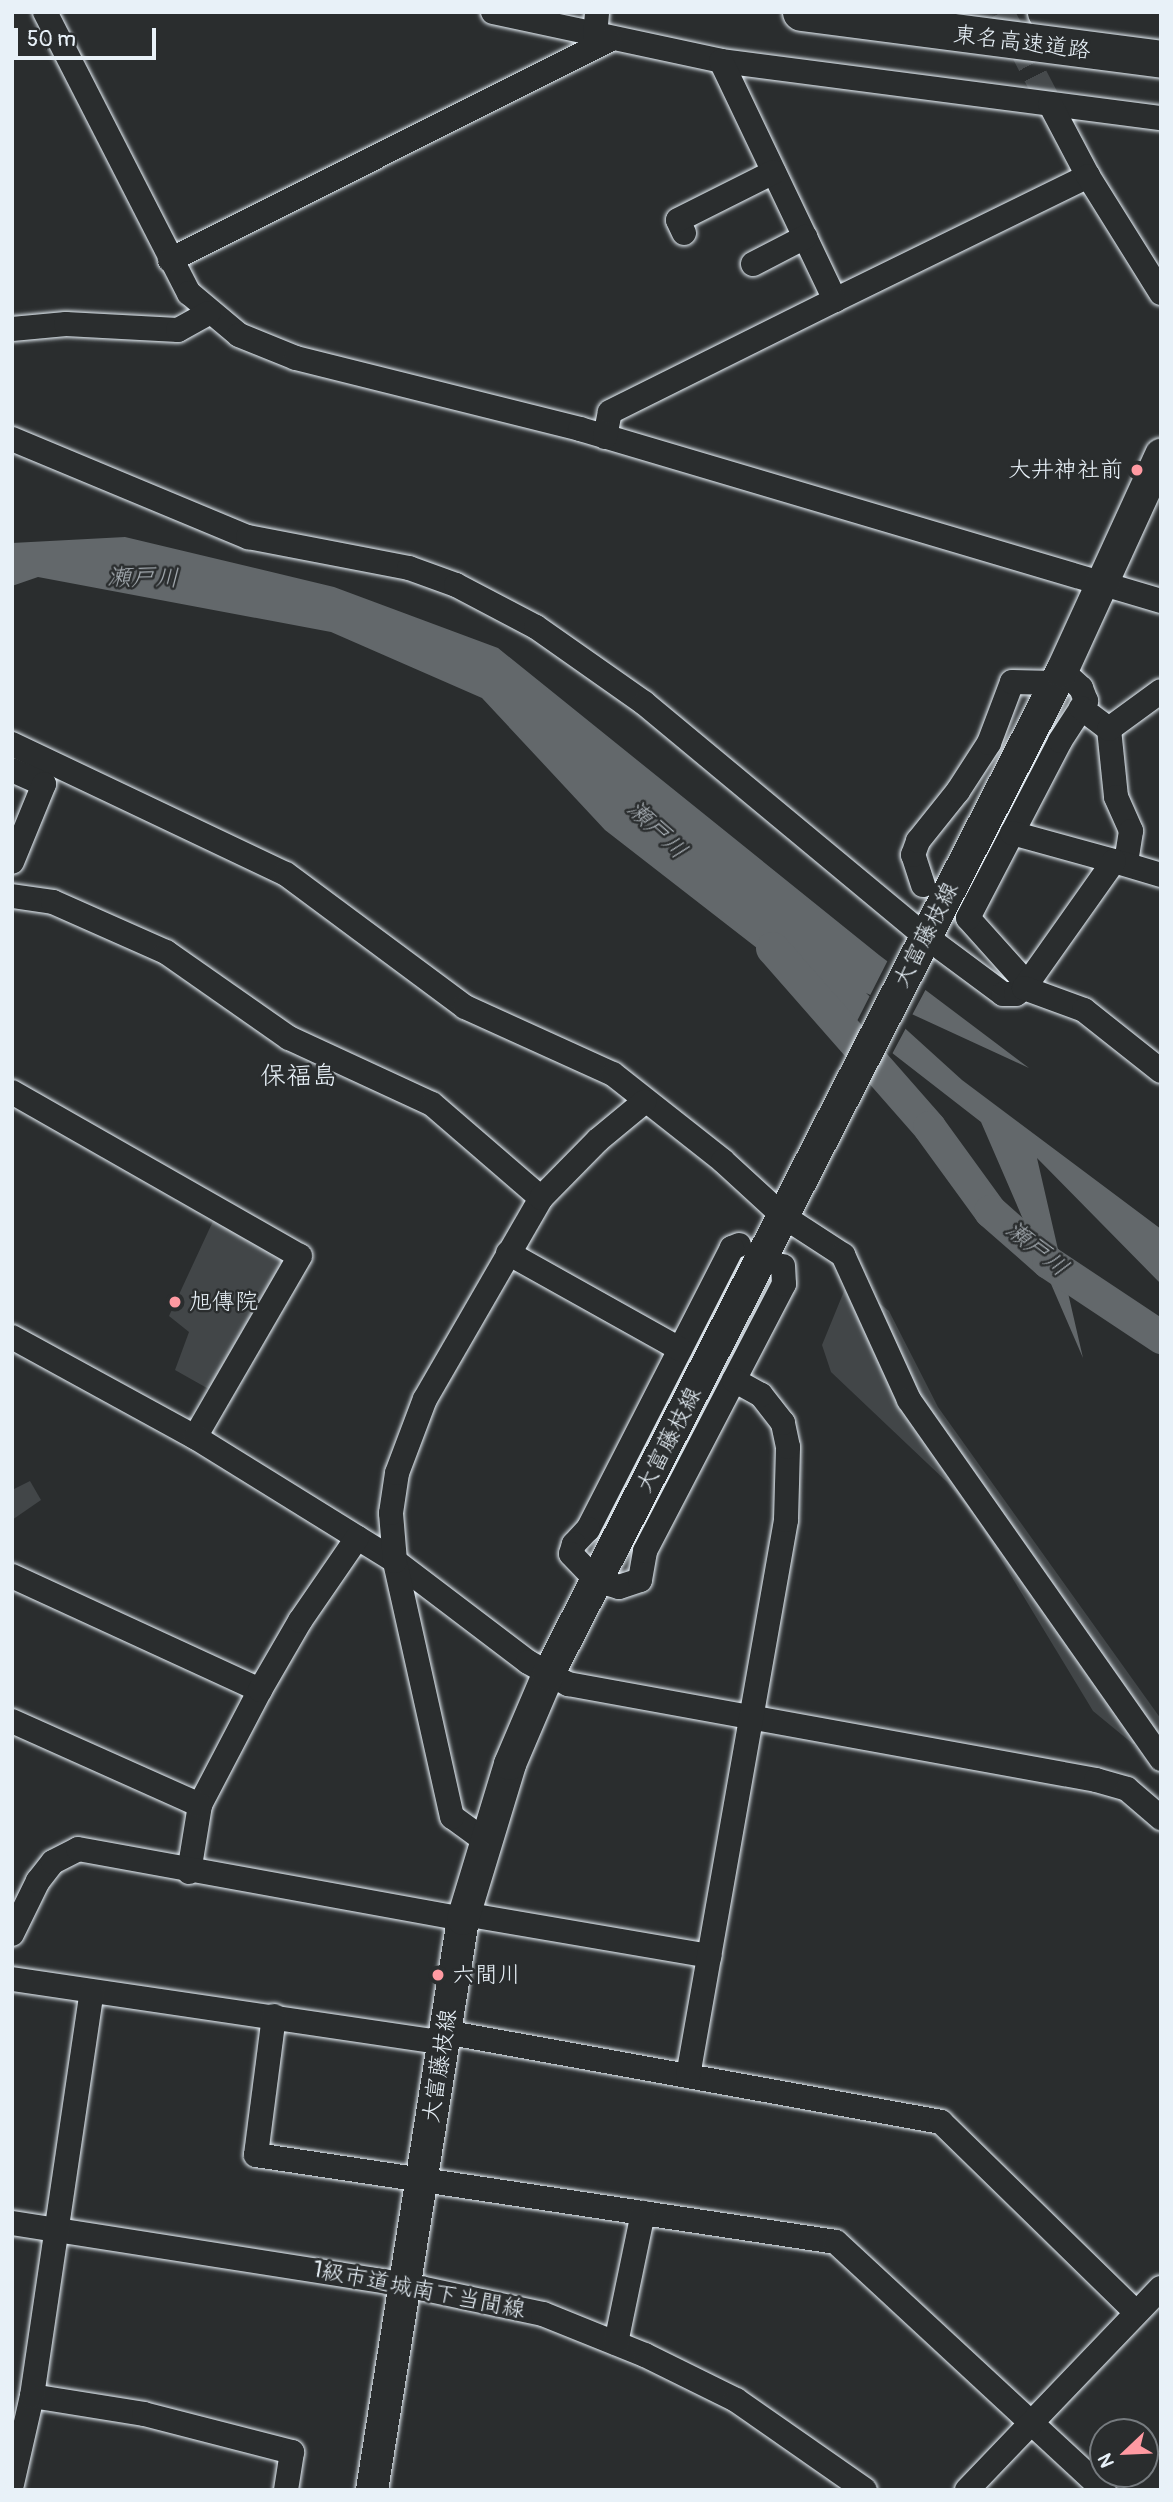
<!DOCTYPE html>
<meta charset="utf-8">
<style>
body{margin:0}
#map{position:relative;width:1173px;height:2502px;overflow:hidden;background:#2a2d2e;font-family:Pangolin,"Klee One",sans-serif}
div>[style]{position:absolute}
.green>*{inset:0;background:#424648}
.water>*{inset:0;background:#63686b}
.pier>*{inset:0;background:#2a2d2e}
.river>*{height:33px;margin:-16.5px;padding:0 16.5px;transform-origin:16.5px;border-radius:16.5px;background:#63686b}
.minor-tunnel>*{height:24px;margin-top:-12px;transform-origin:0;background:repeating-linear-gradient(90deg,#464a4c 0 24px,transparent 0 36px)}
.roads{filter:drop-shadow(0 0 2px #e8f1f8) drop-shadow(0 0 2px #e8f1f8)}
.minor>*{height:24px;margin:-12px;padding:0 12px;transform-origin:12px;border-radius:12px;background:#2a2d2e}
.major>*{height:32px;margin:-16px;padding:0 16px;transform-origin:16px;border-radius:16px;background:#2a2d2e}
.highway>*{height:37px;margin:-18.5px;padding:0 18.5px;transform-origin:18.5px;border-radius:18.5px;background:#2a2d2e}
.bridges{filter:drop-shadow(0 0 2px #e8f1f8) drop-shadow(0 0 2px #e8f1f8)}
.highway-bridge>*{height:37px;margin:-18.5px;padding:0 18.5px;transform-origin:18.5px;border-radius:18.5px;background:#2a2d2e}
.dots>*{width:19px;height:19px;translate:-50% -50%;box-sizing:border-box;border:4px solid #2a2d2e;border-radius:50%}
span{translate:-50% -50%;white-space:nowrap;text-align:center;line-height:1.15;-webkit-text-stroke:5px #2a2d2e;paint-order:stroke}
.street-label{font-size:23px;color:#e8f1f8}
.poi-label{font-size:23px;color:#e8f1f8}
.right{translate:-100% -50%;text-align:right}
.left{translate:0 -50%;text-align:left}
.water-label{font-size:24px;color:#acb3b9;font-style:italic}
.quarter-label{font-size:26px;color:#e8f1f8}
.frame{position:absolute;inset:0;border:14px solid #e8f1f8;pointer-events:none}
.north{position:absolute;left:1089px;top:2418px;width:70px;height:70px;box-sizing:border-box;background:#2a2d2e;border:2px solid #767b7f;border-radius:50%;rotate:247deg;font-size:19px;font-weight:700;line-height:28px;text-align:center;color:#e8f1f8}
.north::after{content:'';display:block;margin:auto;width:24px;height:32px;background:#ff9aa2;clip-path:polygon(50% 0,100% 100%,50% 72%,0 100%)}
.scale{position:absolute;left:14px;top:28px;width:142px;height:32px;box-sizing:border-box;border:4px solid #e8f1f8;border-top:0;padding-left:9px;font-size:21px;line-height:24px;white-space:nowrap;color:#e8f1f8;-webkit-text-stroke:5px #2a2d2e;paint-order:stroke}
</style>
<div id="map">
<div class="green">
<div style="clip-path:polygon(214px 1219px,290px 1260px,214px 1392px,175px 1370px,189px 1332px,169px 1316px)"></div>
<div style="clip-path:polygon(849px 1279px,889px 1311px,938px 1407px,1161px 1719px,1161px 1736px,1133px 1744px,1093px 1711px,976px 1518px,947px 1482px,831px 1372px,822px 1345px)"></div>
<div style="clip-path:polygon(30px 1481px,41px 1500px,12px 1520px,12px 1490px)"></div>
</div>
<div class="water">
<div style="clip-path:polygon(125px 537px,334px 587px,498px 648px,879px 955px,1029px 1068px,866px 993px,962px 1080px,1161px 1229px,1161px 1284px,1037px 1158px,1083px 1358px,981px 1122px,605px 830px,482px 698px,331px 632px,38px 577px,12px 586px,12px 543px)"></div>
</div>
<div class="pier">
<div style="clip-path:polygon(889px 958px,927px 987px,911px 1017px,883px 1004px,907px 1026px,891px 1056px,854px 1027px)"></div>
</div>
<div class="river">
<div style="left:772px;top:948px;width:238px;rotate:48.7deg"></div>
<div style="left:929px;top:1127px;width:104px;rotate:54deg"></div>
<div style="left:990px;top:1211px;width:77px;rotate:41.3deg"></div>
<div style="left:1048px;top:1262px;width:136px;rotate:33.6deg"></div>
</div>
<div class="minor-tunnel">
<div style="left:1002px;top:12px;width:104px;rotate:62.4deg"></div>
</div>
<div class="roads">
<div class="minor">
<div style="left:45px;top:12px;width:316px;rotate:62.9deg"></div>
<div style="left:189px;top:293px;width:65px;rotate:40deg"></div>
<div style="left:239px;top:335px;width:61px;rotate:22deg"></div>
<div style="left:296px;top:358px;width:293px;rotate:14deg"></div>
<div style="left:580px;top:429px;width:606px;rotate:16.49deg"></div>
<div style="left:493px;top:12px;width:233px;rotate:12.1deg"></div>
<div style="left:721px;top:61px;width:444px;rotate:7.4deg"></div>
<div style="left:595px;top:36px;width:24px;rotate:-85deg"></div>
<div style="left:721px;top:61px;width:265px;rotate:64.5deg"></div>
<div style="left:835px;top:300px;width:282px;rotate:-26.1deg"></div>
<div style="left:1050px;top:104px;width:81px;rotate:62.2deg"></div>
<div style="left:1088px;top:176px;width:138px;rotate:58deg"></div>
<div style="left:684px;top:233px;width:14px;rotate:-115deg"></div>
<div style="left:678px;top:220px;width:107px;rotate:-26.6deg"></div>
<div style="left:170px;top:260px;width:491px;rotate:-26.6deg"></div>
<div style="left:753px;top:264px;width:59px;rotate:-27.4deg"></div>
<div style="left:12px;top:329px;width:54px;rotate:-5.3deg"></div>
<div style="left:66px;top:324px;width:112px;rotate:3.1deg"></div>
<div style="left:178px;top:330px;width:35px;rotate:-29deg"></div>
<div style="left:605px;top:437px;width:25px;rotate:-79deg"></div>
<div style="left:610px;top:412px;width:251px;rotate:-26.5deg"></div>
<div style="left:12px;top:439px;width:256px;rotate:22.6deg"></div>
<div style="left:248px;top:537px;width:164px;rotate:10.9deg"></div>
<div style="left:409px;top:568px;width:50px;rotate:19.9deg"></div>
<div style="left:456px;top:585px;width:90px;rotate:27.7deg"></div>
<div style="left:536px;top:627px;width:132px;rotate:35.1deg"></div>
<div style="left:644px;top:703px;width:365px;rotate:39.7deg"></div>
<div style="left:925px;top:936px;width:97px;rotate:36.6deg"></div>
<div style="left:1003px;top:994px;width:13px"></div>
<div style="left:1016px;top:994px;width:10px;rotate:-37deg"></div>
<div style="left:1024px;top:988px;width:11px;rotate:-105deg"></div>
<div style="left:1021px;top:977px;width:79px;rotate:-131.9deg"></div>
<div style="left:968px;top:918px;width:199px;rotate:-62.5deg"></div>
<div style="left:1060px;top:741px;width:48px;rotate:-57deg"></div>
<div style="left:1086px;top:701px;width:14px;rotate:-111deg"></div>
<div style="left:1081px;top:688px;width:25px;rotate:-138deg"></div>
<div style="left:1081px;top:708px;width:35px;rotate:37deg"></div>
<div style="left:1109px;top:729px;width:68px;rotate:84.1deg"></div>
<div style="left:1116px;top:797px;width:37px;rotate:66deg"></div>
<div style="left:1131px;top:831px;width:33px;rotate:99deg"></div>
<div style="left:1109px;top:729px;width:64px;rotate:-36.2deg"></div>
<div style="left:12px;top:744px;width:303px;rotate:25.4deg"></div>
<div style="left:286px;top:874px;width:223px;rotate:36.6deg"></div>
<div style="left:465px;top:1007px;width:162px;rotate:24.4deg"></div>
<div style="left:613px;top:1074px;width:140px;rotate:38.3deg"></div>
<div style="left:723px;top:1161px;width:81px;rotate:42.5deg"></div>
<div style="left:783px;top:1216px;width:72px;rotate:33deg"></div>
<div style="left:843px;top:1255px;width:159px;rotate:65.5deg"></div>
<div style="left:909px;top:1400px;width:439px;rotate:54.9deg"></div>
<div style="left:12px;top:770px;width:35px;rotate:24deg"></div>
<div style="left:44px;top:784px;width:84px;rotate:112.3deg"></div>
<div style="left:1012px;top:833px;width:106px;rotate:15.4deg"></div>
<div style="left:1161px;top:875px;width:49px;rotate:-163.4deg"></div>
<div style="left:1114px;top:861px;width:156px;rotate:125.3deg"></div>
<div style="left:1024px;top:988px;width:64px;rotate:20.1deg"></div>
<div style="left:1084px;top:1010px;width:98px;rotate:38.4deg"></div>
<div style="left:923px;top:885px;width:32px;rotate:-108deg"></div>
<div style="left:913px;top:855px;width:15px;rotate:-70deg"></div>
<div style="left:918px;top:841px;width:64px;rotate:-51.3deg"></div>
<div style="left:958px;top:791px;width:57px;rotate:-57.1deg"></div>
<div style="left:989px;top:743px;width:65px;rotate:-69.3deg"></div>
<div style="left:1012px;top:682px;width:44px;rotate:1.3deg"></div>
<div style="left:12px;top:896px;width:41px;rotate:8.3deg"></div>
<div style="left:53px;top:902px;width:124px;rotate:23.9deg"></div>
<div style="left:166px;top:952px;width:150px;rotate:35deg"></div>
<div style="left:289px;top:1038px;width:157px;rotate:24.8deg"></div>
<div style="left:432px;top:1104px;width:144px;rotate:40.8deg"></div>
<div style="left:12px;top:1092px;width:331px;rotate:29.7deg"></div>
<div style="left:300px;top:1256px;width:209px;rotate:120.1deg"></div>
<div style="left:739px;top:1245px;width:8px;rotate:157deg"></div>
<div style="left:732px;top:1248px;width:316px;rotate:117.1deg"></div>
<div style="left:588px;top:1529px;width:21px;rotate:133deg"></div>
<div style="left:574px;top:1544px;width:10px;rotate:107deg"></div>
<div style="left:571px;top:1554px;width:36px;rotate:46deg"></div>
<div style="left:596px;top:1580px;width:24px;rotate:17deg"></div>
<div style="left:619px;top:1587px;width:22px;rotate:-18deg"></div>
<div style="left:640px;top:1580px;width:29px;rotate:-80deg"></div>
<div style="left:645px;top:1551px;width:301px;rotate:-62.5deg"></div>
<div style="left:784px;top:1284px;width:18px;rotate:-93deg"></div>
<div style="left:508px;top:1253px;width:197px;rotate:29.2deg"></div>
<div style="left:12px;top:1337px;width:209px;rotate:28.7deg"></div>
<div style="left:195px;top:1437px;width:235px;rotate:31.8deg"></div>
<div style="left:395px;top:1561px;width:167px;rotate:37.2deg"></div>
<div style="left:528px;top:1662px;width:46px;rotate:28.8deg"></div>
<div style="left:568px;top:1684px;width:537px;rotate:10.3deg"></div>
<div style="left:1096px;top:1780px;width:32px;rotate:16deg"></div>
<div style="left:1127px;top:1789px;width:45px;rotate:40.5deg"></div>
<div style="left:12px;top:1576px;width:273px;rotate:24.7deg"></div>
<div style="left:260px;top:1690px;width:130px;rotate:117.6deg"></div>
<div style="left:200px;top:1805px;width:68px;rotate:99.3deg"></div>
<div style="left:260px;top:1690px;width:80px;rotate:-59.9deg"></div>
<div style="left:300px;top:1621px;width:101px;rotate:-55.5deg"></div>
<div style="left:12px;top:1721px;width:206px;rotate:24.1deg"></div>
<div style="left:484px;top:1840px;width:39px;rotate:-144deg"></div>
<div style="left:452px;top:1817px;width:262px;rotate:-102.6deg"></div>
<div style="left:395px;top:1561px;width:48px;rotate:-94.8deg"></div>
<div style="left:391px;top:1513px;width:40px;rotate:-81.5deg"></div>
<div style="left:397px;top:1473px;width:79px;rotate:-69.3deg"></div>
<div style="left:425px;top:1399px;width:232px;rotate:-60deg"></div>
<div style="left:541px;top:1198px;width:81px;rotate:-45.5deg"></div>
<div style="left:598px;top:1140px;width:60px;rotate:-39.6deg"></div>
<div style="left:464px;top:1914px;width:249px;rotate:9.7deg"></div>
<div style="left:12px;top:1934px;width:59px;rotate:-63.9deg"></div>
<div style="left:38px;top:1881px;width:24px;rotate:-52deg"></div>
<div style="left:53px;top:1862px;width:28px;rotate:-27deg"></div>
<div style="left:78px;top:1849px;width:391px;rotate:10.3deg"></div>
<div style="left:12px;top:1979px;width:436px;rotate:8.4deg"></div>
<div style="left:274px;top:2016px;width:140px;rotate:97.4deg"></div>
<div style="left:256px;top:2155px;width:586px;rotate:8.53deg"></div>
<div style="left:836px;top:2242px;width:365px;rotate:42.8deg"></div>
<div style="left:445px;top:2032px;width:504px;rotate:10.28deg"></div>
<div style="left:941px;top:2122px;width:272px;rotate:44.3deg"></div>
<div style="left:688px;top:2076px;width:565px;rotate:-80deg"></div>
<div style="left:786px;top:1520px;width:73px;rotate:-88.4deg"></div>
<div style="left:788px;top:1447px;width:25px;rotate:-102deg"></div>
<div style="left:783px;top:1423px;width:36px;rotate:-128deg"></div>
<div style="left:761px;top:1395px;width:31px;rotate:-151deg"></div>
<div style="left:12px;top:2223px;width:399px;rotate:8.9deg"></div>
<div style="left:406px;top:2285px;width:140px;rotate:12deg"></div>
<div style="left:543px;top:2314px;width:110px;rotate:21.9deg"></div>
<div style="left:645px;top:2355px;width:102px;rotate:26.3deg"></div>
<div style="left:736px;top:2400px;width:157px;rotate:34.9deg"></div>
<div style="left:616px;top:2343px;width:133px;rotate:-78.3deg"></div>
<div style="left:32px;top:2396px;width:113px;rotate:9.1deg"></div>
<div style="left:144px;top:2414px;width:153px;rotate:14.4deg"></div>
<div style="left:292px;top:2452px;width:38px;rotate:99deg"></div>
<div style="left:12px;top:2484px;width:90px;rotate:-77.2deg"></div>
<div style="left:32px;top:2396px;width:408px;rotate:-81.6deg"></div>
<div style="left:967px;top:2490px;width:280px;rotate:-46.2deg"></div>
</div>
<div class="major">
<div style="left:372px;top:2490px;width:578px;rotate:-80.94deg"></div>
<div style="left:463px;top:1919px;width:162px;rotate:-73.1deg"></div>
<div style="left:510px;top:1764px;width:97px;rotate:-66.9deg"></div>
<div style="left:548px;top:1675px;width:1128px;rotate:-62.89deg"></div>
<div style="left:1062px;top:671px;width:238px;rotate:-65.4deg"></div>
</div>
<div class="highway">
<div style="left:1046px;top:12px;width:115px;rotate:5deg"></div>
</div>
</div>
<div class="bridges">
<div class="highway-bridge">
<div style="left:801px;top:12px;width:363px;rotate:7.4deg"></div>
</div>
</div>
<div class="dots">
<div style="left:1137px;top:470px;background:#ff9aa2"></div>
<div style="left:175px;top:1302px;background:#ff9aa2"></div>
<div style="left:438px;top:1975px;background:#ff9aa2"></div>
</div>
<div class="street-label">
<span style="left:1022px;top:43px;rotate:7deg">東名高速道路</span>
<span style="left:926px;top:935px;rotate:-63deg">大富藤枝線</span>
<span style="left:669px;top:1440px;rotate:-63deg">大富藤枝線</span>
<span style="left:440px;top:2066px;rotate:-81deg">大富藤枝線</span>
<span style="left:419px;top:2290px;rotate:11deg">1級市道城南下当間線</span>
</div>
<div class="poi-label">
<span class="right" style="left:1123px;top:470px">大井神社前</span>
<span class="left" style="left:189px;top:1302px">旭傳院</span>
<span class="left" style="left:452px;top:1975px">六間川</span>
</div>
<div class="water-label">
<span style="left:143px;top:578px;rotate:1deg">瀬戸川</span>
<span style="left:657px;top:830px;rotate:44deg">瀬戸川</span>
<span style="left:1037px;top:1249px;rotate:39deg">瀬戸川</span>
</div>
<div class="quarter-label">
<span style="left:299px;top:1077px">保福島</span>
</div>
<div class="frame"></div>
<div class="north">N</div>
<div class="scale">50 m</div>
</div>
